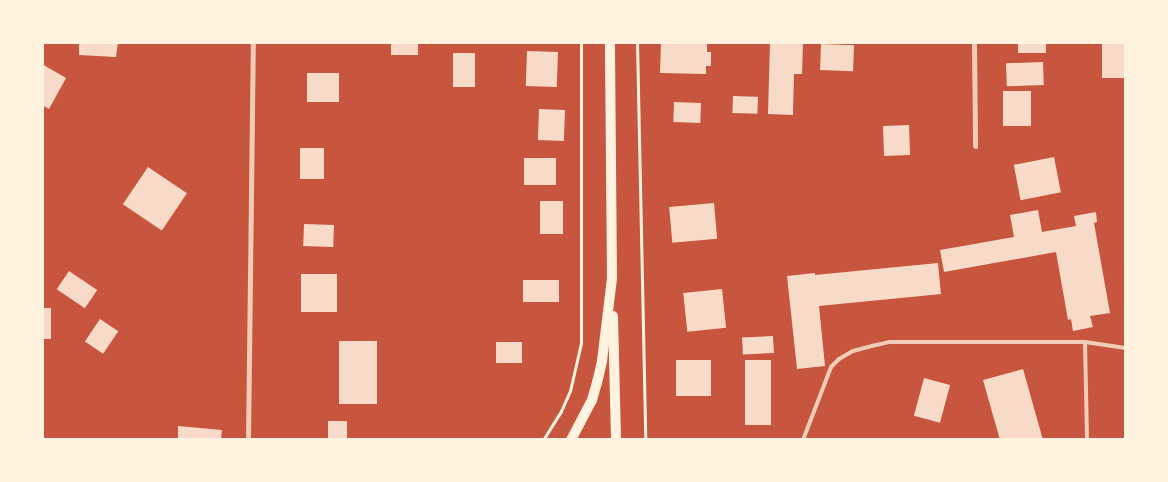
<!DOCTYPE html>
<style>
body{margin:0}
#map{position:relative;width:1168px;height:482px;overflow:hidden;background:#c8553d;font-family:"Nunito Sans",sans-serif}
div>[style]{position:absolute}
.building>*{inset:0;background:#f7dbc8;transform-origin:0 0}
.path>*{height:3px;margin:-1.5px;padding:0 1.5px;transform-origin:1.5px;border-radius:1.5px;background:#fff3e0}
.service>*{height:4px;margin:-2px;padding:0 2px;transform-origin:2px;border-radius:2px;background:#f1ccb7}
.minor>*{height:5px;margin:-2.5px;padding:0 2.5px;transform-origin:2.5px;border-radius:2.5px;background:#f1ccb7}
.secondary>*{height:10px;margin:-5px;padding:0 5px;transform-origin:5px;border-radius:5px;background:#fff3e0}
span{translate:-50% -50%;white-space:nowrap;text-align:center;line-height:1.15;-webkit-text-stroke:4px #fff3e0;paint-order:stroke}
.frame{position:absolute;inset:0;border:44px solid #fff3e0;pointer-events:none}
</style>
<div id="map">
<div class="building">
<div style="clip-path:polygon(79px 42px,118px 42px,116px 57px,79px 55px)"></div>
<div style="left:391px;top:42px;width:27px;height:13px"></div>
<div style="clip-path:polygon(661px 42px,707px 43px,707px 52px,711px 52px,711px 66px,706px 66px,706px 74px,660px 73px)"></div>
<div style="clip-path:polygon(770px 42px,803px 42px,802px 74px,794px 74px,793px 115px,768px 114px)"></div>
<div style="left:1018px;top:42px;width:28px;height:11px"></div>
<div style="left:1102px;top:42px;width:24px;height:36px"></div>
<div style="left:821px;top:44px;width:33px;height:26px;rotate:2deg"></div>
<div style="left:527px;top:51px;width:31px;height:35px;rotate:2deg"></div>
<div style="left:453px;top:53px;width:22px;height:34px"></div>
<div style="left:1043px;top:62px;width:23px;height:37px;rotate:88deg"></div>
<div style="clip-path:polygon(42px 64px,66px 78px,49px 109px,42px 105px)"></div>
<div style="left:307px;top:73px;width:32px;height:29px"></div>
<div style="left:1031px;top:91px;width:35px;height:28px;rotate:90deg"></div>
<div style="left:733px;top:96px;width:25px;height:17px;rotate:2deg"></div>
<div style="left:674px;top:102px;width:27px;height:20px;rotate:2deg"></div>
<div style="left:539px;top:109px;width:26px;height:31px;rotate:2deg"></div>
<div style="left:909px;top:125px;width:30px;height:26px;rotate:88deg"></div>
<div style="left:300px;top:148px;width:24px;height:31px"></div>
<div style="left:1054px;top:157px;width:36px;height:41px;rotate:79deg"></div>
<div style="left:524px;top:158px;width:32px;height:27px"></div>
<div style="left:148px;top:167px;width:47px;height:45px;rotate:34deg"></div>
<div style="left:540px;top:201px;width:23px;height:33px"></div>
<div style="left:714px;top:203px;width:36px;height:45px;rotate:85deg"></div>
<div style="clip-path:polygon(1038px 210px,1042px 232px,1076px 226px,1074px 216px,1096px 212px,1097px 222px,1094px 223px,1110px 313px,1090px 316px,1093px 327px,1073px 331px,1071px 319px,1068px 320px,1056px 252px,944px 272px,940px 250px,1014px 237px,1010px 215px)"></div>
<div style="left:304px;top:224px;width:30px;height:22px;rotate:2deg"></div>
<div style="clip-path:polygon(938px 263px,941px 294px,819px 306px,817px 286px,825px 366px,797px 369px,787px 276px,815px 273px,815px 275px)"></div>
<div style="left:69px;top:271px;width:34px;height:22px;rotate:34deg"></div>
<div style="left:301px;top:274px;width:36px;height:38px"></div>
<div style="left:523px;top:280px;width:36px;height:22px"></div>
<div style="left:722px;top:289px;width:39px;height:39px;rotate:84deg"></div>
<div style="left:42px;top:308px;width:9px;height:31px"></div>
<div style="left:100px;top:319px;width:22px;height:27px;rotate:34deg"></div>
<div style="left:773px;top:336px;width:17px;height:31px;rotate:87deg"></div>
<div style="left:339px;top:341px;width:38px;height:63px"></div>
<div style="left:496px;top:342px;width:26px;height:21px"></div>
<div style="left:676px;top:360px;width:35px;height:36px"></div>
<div style="left:745px;top:360px;width:26px;height:65px"></div>
<div style="clip-path:polygon(1023px 369px,1043px 440px,1000px 440px,983px 380px)"></div>
<div style="left:924px;top:378px;width:27px;height:39px;rotate:15deg"></div>
<div style="left:328px;top:421px;width:19px;height:19px"></div>
<div style="clip-path:polygon(178px 426px,222px 430px,221px 440px,178px 440px)"></div>
</div>
<div class="path">
<div style="left:637px;top:42px;width:398px;rotate:88.8deg"></div>
<div style="left:543px;top:440px;width:34px;rotate:-58deg"></div>
<div style="left:561px;top:411px;width:22px;rotate:-66deg"></div>
<div style="left:570px;top:391px;width:49px;rotate:-77.1deg"></div>
<div style="left:581px;top:343px;width:301px;rotate:-90deg"></div>
</div>
<div class="service">
<div style="left:1085px;top:342px;width:98px;rotate:88.8deg"></div>
<div style="left:803px;top:440px;width:78px;rotate:-69deg"></div>
<div style="left:831px;top:367px;width:11px;rotate:-45deg"></div>
<div style="left:839px;top:359px;width:16px;rotate:-30deg"></div>
<div style="left:853px;top:351px;width:20px;rotate:-15deg"></div>
<div style="left:872px;top:346px;width:17px;rotate:-13deg"></div>
<div style="left:889px;top:342px;width:196px"></div>
<div style="left:1085px;top:342px;width:41px;rotate:8.3deg"></div>
</div>
<div class="minor">
<div style="left:974px;top:42px;width:104px;rotate:89.4deg"></div>
<div style="left:248px;top:440px;width:398px;rotate:-89.3deg"></div>
</div>
<div class="secondary">
<div style="left:613px;top:316px;width:124px;rotate:88.6deg"></div>
<div style="left:571px;top:440px;width:45px;rotate:-62.3deg"></div>
<div style="left:592px;top:400px;width:18px;rotate:-74deg"></div>
<div style="left:597px;top:383px;width:23px;rotate:-77deg"></div>
<div style="left:602px;top:361px;width:84px;rotate:-83.1deg"></div>
<div style="left:612px;top:278px;width:236px;rotate:-90.5deg"></div>
</div>
<div class="frame"></div>
</div>
